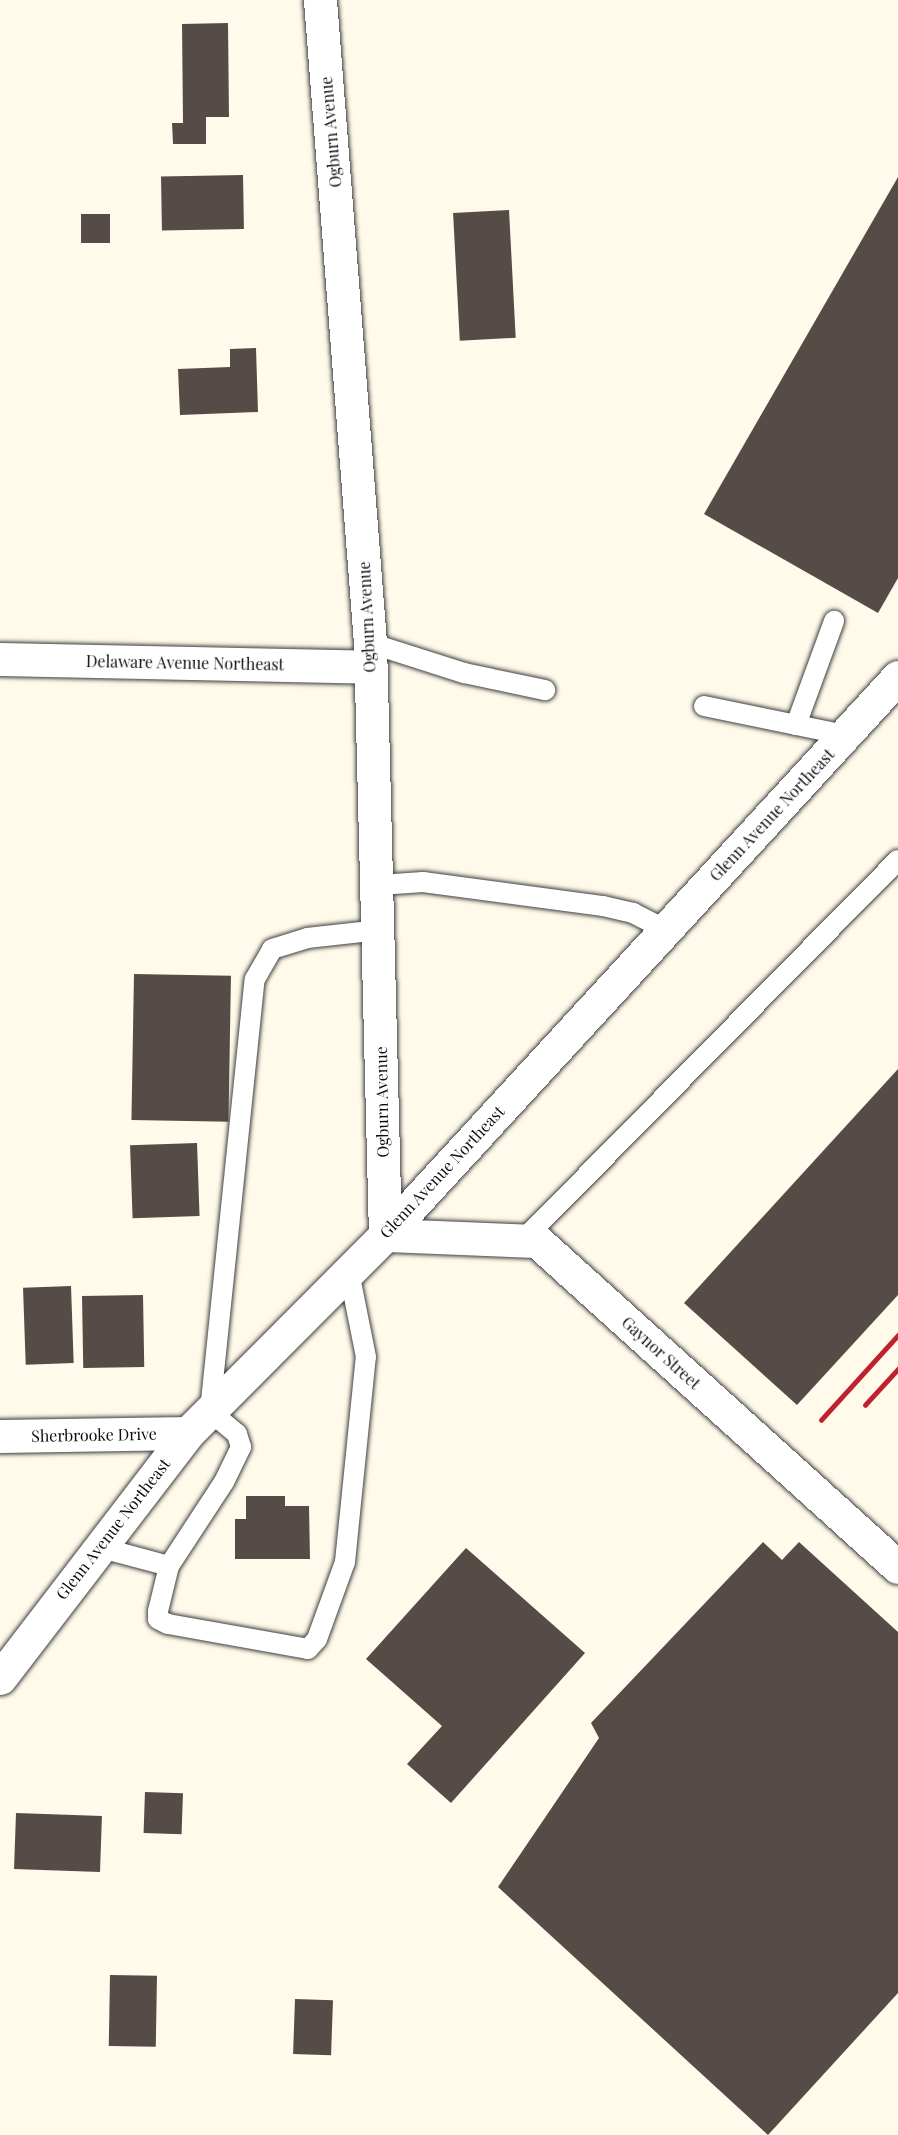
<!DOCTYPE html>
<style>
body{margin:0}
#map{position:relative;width:898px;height:2135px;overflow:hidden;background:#fffaea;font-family:"Playfair Display",serif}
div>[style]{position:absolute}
.building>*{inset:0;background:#554c48;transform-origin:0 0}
.roads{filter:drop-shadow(0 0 2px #3f3f3f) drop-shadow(0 0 2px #3f3f3f)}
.service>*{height:20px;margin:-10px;padding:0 10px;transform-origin:10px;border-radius:10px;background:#fff}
.minor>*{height:33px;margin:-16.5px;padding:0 16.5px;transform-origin:16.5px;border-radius:16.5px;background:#fff}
.tertiary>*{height:33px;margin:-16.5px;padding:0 16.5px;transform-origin:16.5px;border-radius:16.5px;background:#fff}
.rail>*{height:4.5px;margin:-2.25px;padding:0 2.25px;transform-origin:2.25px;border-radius:2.25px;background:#be212f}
span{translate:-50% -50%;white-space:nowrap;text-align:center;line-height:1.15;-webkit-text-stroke:6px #fff;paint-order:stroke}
.street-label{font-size:16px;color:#0c0c0c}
</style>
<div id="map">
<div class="building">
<div style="clip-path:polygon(228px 23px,229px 117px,206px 117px,206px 144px,173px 144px,172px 123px,183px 123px,182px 24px)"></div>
<div style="left:243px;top:175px;width:54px;height:82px;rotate:89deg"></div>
<div style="clip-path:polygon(898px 177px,898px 578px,878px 613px,704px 514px)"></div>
<div style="left:509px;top:210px;width:128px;height:56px;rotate:87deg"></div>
<div style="left:81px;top:214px;width:29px;height:29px"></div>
<div style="clip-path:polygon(256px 348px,258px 412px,180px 415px,178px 369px,230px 367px,230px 349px)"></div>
<div style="left:134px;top:974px;width:97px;height:146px;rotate:1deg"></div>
<div style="clip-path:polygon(898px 1069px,898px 1295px,797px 1405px,684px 1303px)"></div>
<div style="left:197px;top:1143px;width:73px;height:67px;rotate:88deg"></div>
<div style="left:71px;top:1286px;width:77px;height:48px;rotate:88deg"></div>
<div style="left:143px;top:1295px;width:72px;height:61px;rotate:89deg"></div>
<div style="clip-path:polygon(246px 1496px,285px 1496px,285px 1506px,309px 1506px,310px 1559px,235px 1559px,235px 1519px,246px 1519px)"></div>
<div style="clip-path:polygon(763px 1542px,782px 1560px,799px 1542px,898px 1632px,898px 1993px,768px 2135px,498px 1887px,599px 1738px,591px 1723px)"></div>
<div style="clip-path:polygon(466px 1548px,585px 1653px,451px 1803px,407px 1764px,442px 1726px,366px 1659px)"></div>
<div style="left:145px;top:1792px;width:38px;height:41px;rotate:2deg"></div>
<div style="left:16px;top:1813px;width:86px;height:56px;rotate:2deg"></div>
<div style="left:110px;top:1975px;width:47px;height:71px;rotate:1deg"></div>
<div style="left:295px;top:1999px;width:38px;height:55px;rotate:2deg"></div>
</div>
<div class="roads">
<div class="service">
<div style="left:370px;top:643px;width:99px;rotate:17.7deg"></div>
<div style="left:464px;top:673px;width:83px;rotate:11.9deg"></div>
<div style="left:704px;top:706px;width:144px;rotate:11.6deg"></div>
<div style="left:796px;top:725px;width:111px;rotate:-69.9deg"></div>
<div style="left:379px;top:885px;width:44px;rotate:-3.9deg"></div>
<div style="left:423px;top:882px;width:182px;rotate:7.6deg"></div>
<div style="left:603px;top:906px;width:31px;rotate:13deg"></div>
<div style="left:633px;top:913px;width:37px;rotate:27deg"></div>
<div style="left:523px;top:1240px;width:534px;rotate:-45.38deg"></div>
<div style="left:98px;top:1547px;width:73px;rotate:15deg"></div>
<div style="left:169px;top:1566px;width:46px;rotate:103.7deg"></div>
<div style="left:158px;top:1611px;width:8px;rotate:90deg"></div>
<div style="left:158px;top:1619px;width:11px;rotate:27deg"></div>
<div style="left:168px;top:1624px;width:142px;rotate:10.1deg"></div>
<div style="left:308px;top:1649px;width:13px;rotate:-48deg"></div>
<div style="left:317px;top:1639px;width:82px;rotate:-70deg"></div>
<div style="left:345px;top:1562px;width:206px;rotate:-84.2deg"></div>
<div style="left:366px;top:1357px;width:87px;rotate:-101.3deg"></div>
<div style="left:169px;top:1566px;width:100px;rotate:-56.8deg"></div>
<div style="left:224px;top:1482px;width:39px;rotate:-64deg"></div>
<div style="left:241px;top:1447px;width:14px;rotate:-107deg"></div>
<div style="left:237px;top:1434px;width:35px;rotate:-140deg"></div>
<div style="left:210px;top:1411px;width:434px;rotate:-84.1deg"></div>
<div style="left:255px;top:979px;width:34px;rotate:-60deg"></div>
<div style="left:272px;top:949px;width:37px;rotate:-17deg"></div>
<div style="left:307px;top:938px;width:73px;rotate:-6.3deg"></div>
</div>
<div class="minor">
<div style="left:0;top:659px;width:371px;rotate:1.2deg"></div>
<div style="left:385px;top:1235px;width:152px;rotate:2.3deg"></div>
<div style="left:537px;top:1241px;width:486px;rotate:42.1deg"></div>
<div style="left:0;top:1436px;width:188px;rotate:-0.9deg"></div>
</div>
<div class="tertiary">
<div style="left:320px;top:0;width:645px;rotate:85.55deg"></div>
<div style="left:370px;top:643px;width:592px;rotate:88.55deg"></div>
<div style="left:0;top:1678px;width:309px;rotate:-52.5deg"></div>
<div style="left:188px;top:1433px;width:279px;rotate:-45.1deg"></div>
<div style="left:385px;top:1235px;width:758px;rotate:-47.41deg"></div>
</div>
</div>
<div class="rail">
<div style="left:865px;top:1405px;width:49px;rotate:-47.5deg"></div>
<div style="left:821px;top:1420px;width:115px;rotate:-47.8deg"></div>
</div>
<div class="street-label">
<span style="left:331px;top:132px;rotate:-95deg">Ogburn Avenue</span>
<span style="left:367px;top:617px;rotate:-93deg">Ogburn Avenue</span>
<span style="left:185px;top:663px;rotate:1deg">Delaware Avenue Northeast</span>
<span style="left:772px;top:815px;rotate:-47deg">Glenn Avenue Northeast</span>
<span style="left:382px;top:1102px;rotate:-91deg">Ogburn Avenue</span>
<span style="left:442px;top:1172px;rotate:-47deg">Glenn Avenue Northeast</span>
<span style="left:661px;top:1353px;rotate:42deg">Gaynor Street</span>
<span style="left:94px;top:1435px;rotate:-1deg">Sherbrooke Drive</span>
<span style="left:113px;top:1529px;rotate:-52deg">Glenn Avenue Northeast</span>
</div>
</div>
